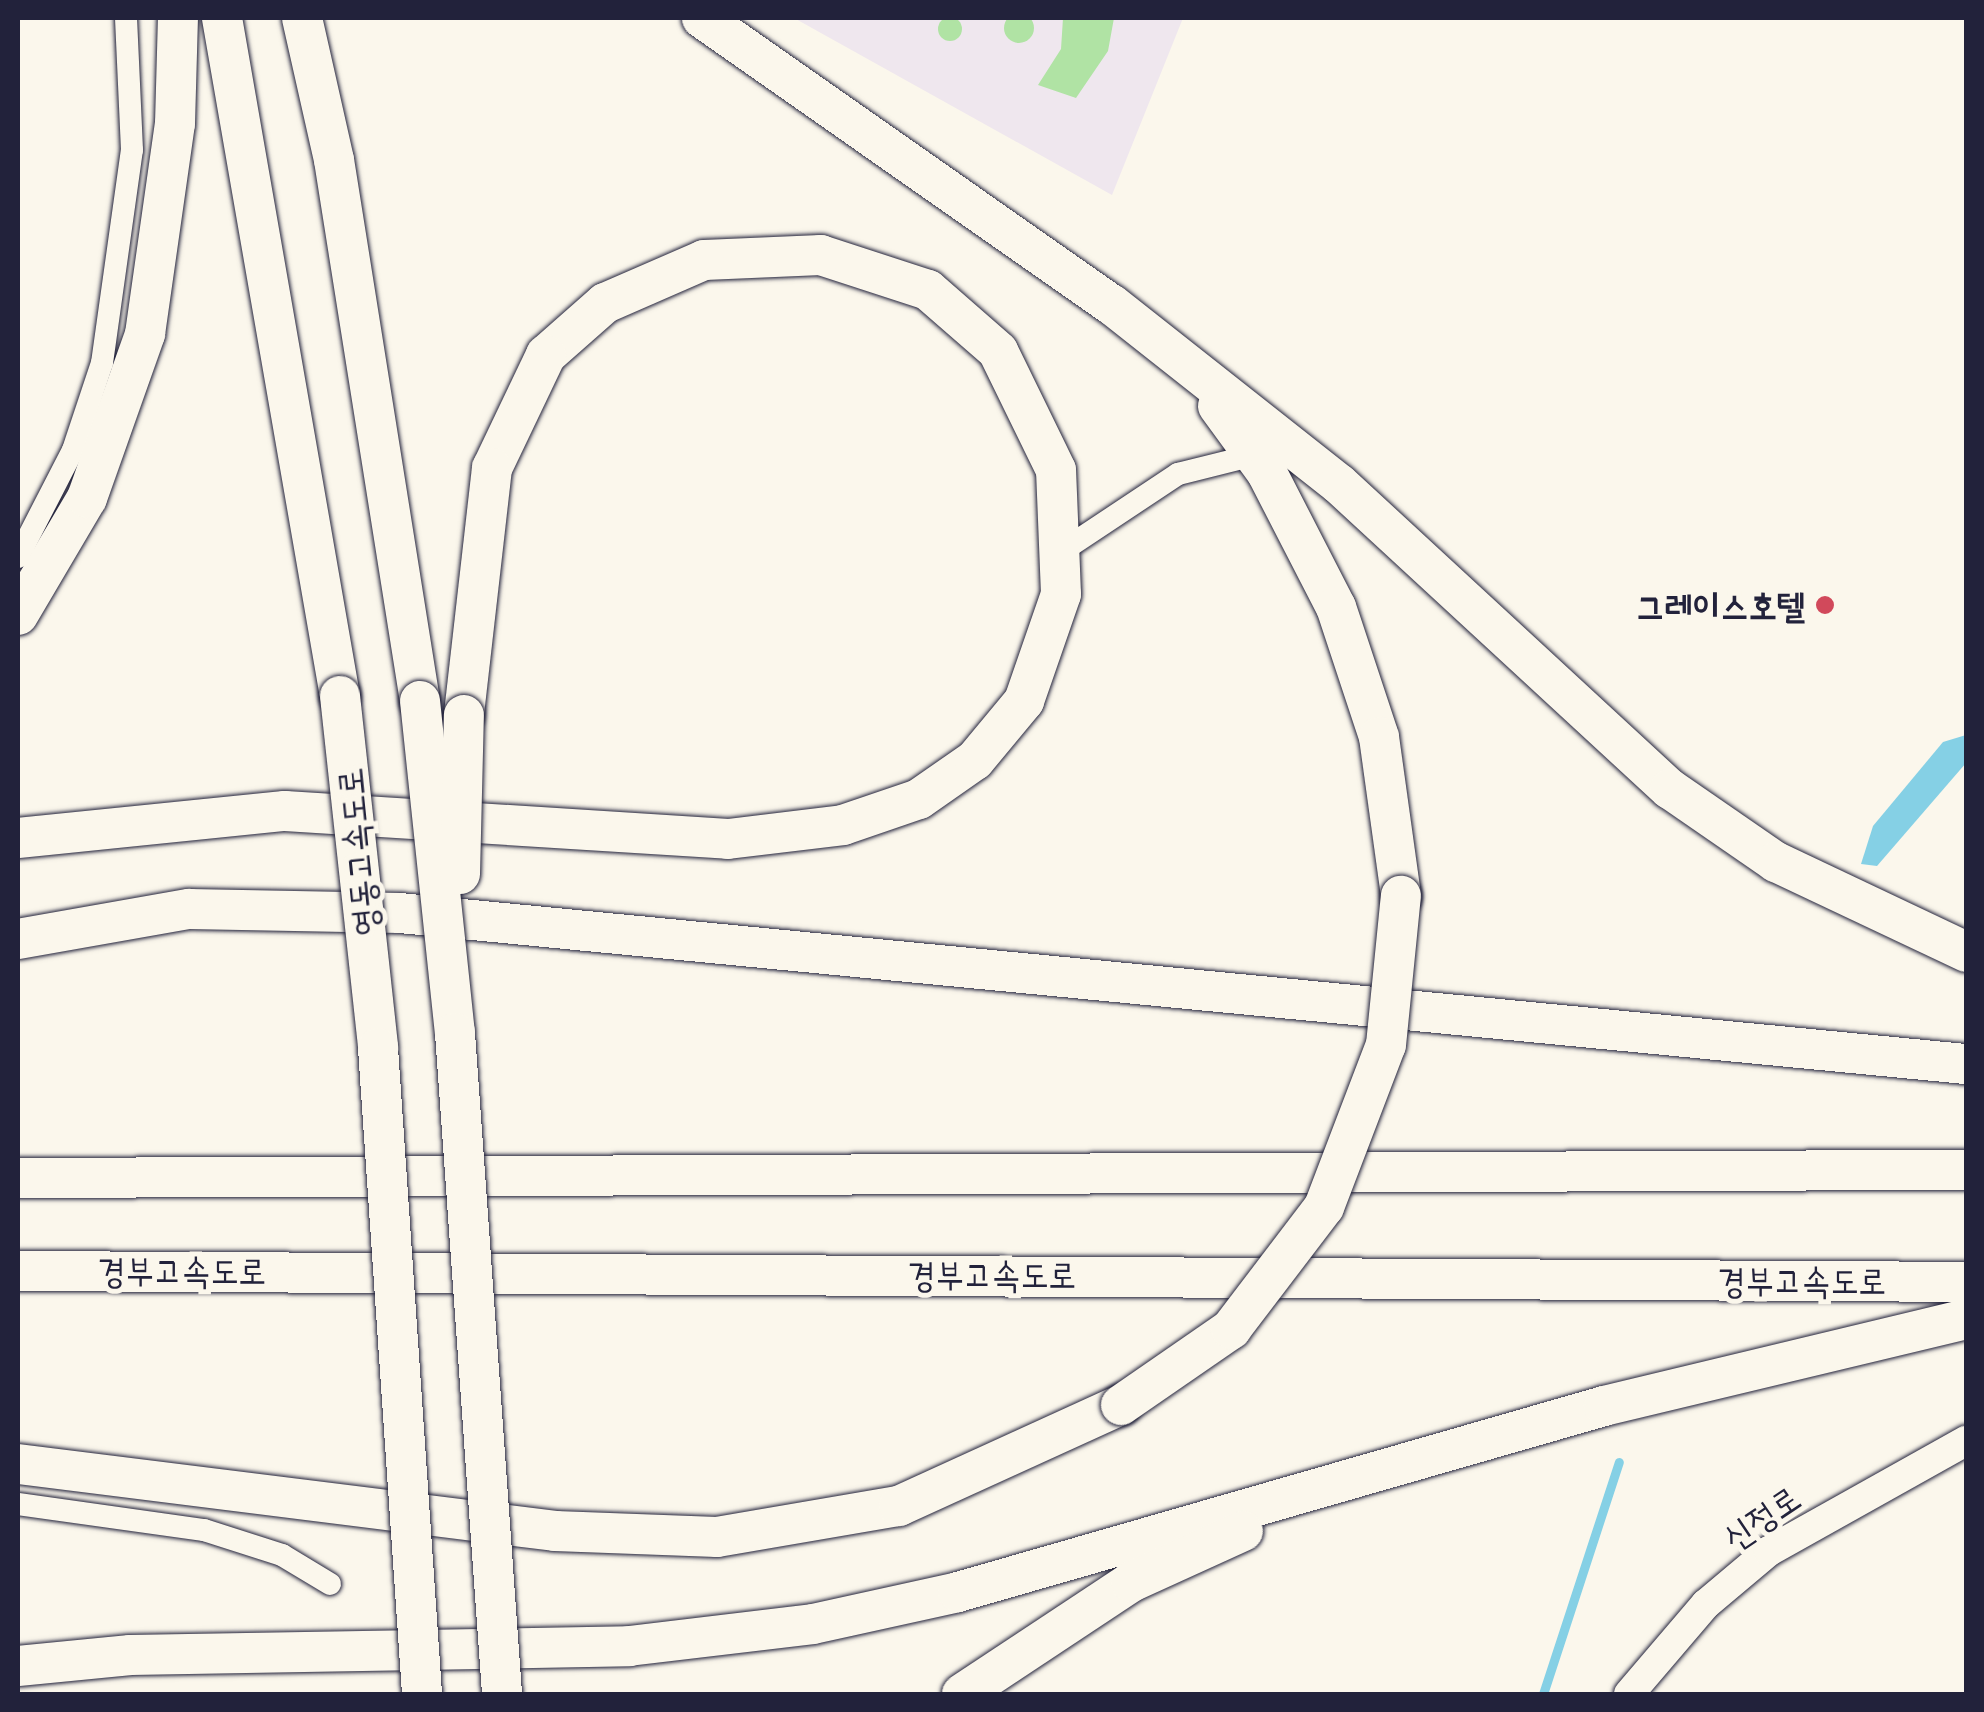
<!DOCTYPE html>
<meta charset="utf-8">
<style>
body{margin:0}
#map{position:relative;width:1984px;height:1712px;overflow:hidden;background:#fbf7ec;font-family:Delius,"Poor Story",sans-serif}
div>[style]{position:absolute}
.built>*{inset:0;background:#efe7ee}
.green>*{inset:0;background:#b0e3a4}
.round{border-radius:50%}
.water>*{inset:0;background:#85d0e5}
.stream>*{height:9px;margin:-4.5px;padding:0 4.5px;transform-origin:4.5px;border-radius:4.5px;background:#85d0e5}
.roads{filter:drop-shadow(0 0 2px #22223b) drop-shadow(0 0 2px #22223b)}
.street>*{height:22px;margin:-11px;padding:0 11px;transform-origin:11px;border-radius:11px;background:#fbf7ec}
.secondary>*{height:30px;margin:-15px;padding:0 15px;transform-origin:15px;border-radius:15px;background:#fbf7ec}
.highway>*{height:40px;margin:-20px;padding:0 20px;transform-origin:20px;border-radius:20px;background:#fbf7ec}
.bridges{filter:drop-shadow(0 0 2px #22223b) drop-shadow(0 0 2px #22223b)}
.highway-bridge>*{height:40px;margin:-20px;padding:0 20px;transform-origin:20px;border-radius:20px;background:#fbf7ec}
.dots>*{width:28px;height:28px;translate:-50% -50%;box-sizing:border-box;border:5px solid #fbf7ec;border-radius:50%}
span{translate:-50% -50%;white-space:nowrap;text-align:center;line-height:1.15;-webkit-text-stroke:10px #fbf7ec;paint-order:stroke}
.poi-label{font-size:35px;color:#22223b;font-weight:700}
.right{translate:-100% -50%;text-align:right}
.street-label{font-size:35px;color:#22223b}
.frame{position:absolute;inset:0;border:20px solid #22223b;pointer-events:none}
</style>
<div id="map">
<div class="built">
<div style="clip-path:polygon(794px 18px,1183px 18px,1112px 195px)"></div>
</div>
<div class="green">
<div class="round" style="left:1004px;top:13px;width:30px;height:30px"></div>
<div class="round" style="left:938px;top:17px;width:24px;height:24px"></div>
<div style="clip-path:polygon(1063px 18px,1114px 18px,1108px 51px,1076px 98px,1038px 85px,1061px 49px)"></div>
</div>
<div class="water">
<div style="clip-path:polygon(1966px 735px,1966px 763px,1877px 866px,1861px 864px,1873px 826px,1943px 742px)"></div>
</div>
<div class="stream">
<div style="left:1543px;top:1694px;width:244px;rotate:-71.9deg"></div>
</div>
<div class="roads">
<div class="street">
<div style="left:1065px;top:549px;width:136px;rotate:-33.6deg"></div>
<div style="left:1178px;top:474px;width:78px;rotate:-14deg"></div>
<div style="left:18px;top:557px;width:120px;rotate:-62.8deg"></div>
<div style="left:73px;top:450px;width:92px;rotate:-71.6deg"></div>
<div style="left:102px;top:363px;width:215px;rotate:-82deg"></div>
<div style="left:132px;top:150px;width:132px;rotate:-92.6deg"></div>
<div style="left:18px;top:1504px;width:188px;rotate:8deg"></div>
<div style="left:204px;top:1530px;width:82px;rotate:17.8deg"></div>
<div style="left:282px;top:1555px;width:56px;rotate:31.1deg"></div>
</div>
<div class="secondary">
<div style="left:1629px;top:1694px;width:118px;rotate:-49.5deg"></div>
<div style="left:1706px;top:1604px;width:82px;rotate:-40.1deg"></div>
<div style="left:1769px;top:1551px;width:226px;rotate:-29.2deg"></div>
</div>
<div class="highway">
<div style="left:222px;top:18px;width:688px;rotate:80.13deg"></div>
<div style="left:302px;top:18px;width:146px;rotate:77.3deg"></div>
<div style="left:334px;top:160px;width:548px;rotate:80.97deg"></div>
<div style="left:702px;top:18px;width:499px;rotate:35deg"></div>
<div style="left:1111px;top:304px;width:290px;rotate:38.3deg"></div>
<div style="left:1339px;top:484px;width:450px;rotate:42.7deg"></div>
<div style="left:1670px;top:789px;width:129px;rotate:34.6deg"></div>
<div style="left:1776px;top:862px;width:210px;rotate:25.3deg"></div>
<div style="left:1218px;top:406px;width:83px;rotate:53.8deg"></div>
<div style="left:1267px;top:473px;width:151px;rotate:62.8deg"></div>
<div style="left:1336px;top:607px;width:137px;rotate:71.7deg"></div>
<div style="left:1379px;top:737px;width:161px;rotate:82.1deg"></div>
<div style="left:18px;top:615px;width:136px;rotate:-59.5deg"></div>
<div style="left:87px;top:498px;width:174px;rotate:-70.5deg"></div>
<div style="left:145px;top:334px;width:212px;rotate:-81.9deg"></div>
<div style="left:175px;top:124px;width:106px;rotate:-88.4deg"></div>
<div style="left:18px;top:838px;width:268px;rotate:-5.8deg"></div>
<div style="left:285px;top:811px;width:444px;rotate:3.6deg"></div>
<div style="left:728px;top:839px;width:116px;rotate:-6.9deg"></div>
<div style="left:843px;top:825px;width:80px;rotate:-18.9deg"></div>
<div style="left:919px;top:799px;width:68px;rotate:-34.9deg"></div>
<div style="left:975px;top:760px;width:77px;rotate:-50.3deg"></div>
<div style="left:1024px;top:701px;width:113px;rotate:-70.9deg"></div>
<div style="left:1061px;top:594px;width:124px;rotate:-92.3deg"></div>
<div style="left:1056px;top:470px;width:132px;rotate:-116deg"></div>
<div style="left:998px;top:351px;width:93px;rotate:-138.9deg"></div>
<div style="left:928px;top:290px;width:113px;rotate:-161.9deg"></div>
<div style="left:821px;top:255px;width:117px;rotate:177.6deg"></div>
<div style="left:704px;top:260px;width:108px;rotate:156.5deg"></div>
<div style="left:605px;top:303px;width:79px;rotate:138.6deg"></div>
<div style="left:546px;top:355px;width:125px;rotate:115.5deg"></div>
<div style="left:492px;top:468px;width:249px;rotate:96.5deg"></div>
<div style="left:18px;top:939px;width:174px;rotate:-10deg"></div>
<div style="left:189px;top:909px;width:211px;rotate:1.1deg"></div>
<div style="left:400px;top:913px;width:1573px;rotate:5.51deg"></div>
<div style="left:18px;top:1178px;width:1948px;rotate:-0.24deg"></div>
<div style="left:18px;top:1271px;width:1948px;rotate:0.32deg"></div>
<div style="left:18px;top:1464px;width:541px;rotate:7.11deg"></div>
<div style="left:555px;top:1531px;width:162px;rotate:2.1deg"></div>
<div style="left:717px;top:1537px;width:185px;rotate:-9.7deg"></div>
<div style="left:899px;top:1506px;width:244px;rotate:-24.5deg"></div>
<div style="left:18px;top:1666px;width:113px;rotate:-5.6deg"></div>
<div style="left:130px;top:1655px;width:499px;rotate:-1deg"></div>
<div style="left:629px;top:1646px;width:185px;rotate:-6.8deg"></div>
<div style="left:813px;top:1624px;width:148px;rotate:-12.4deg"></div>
<div style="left:958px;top:1592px;width:672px;rotate:-16.06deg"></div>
<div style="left:1604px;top:1406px;width:372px;rotate:-13.5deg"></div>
<div style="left:962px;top:1694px;width:203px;rotate:-33.5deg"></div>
<div style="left:1131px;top:1582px;width:123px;rotate:-24.5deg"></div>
</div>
</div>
<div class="bridges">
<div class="highway-bridge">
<div style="left:340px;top:696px;width:354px;rotate:83.8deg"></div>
<div style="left:378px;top:1048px;width:647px;rotate:86.1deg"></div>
<div style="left:420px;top:701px;width:334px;rotate:84deg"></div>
<div style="left:455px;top:1033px;width:663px;rotate:85.93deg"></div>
<div style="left:460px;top:874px;width:159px;rotate:-88.6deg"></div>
<div style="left:1121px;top:1405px;width:134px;rotate:-34.6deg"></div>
<div style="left:1231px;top:1329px;width:153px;rotate:-52.7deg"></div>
<div style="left:1324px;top:1207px;width:173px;rotate:-69.1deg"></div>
<div style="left:1386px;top:1045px;width:150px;rotate:-84.3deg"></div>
</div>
</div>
<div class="dots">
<div style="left:1825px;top:605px;background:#d1495b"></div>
</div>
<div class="poi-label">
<span class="right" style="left:1805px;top:605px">그레이스호텔</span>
</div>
<div class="street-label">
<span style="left:357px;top:852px;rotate:-96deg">영동고속도로</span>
<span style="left:182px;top:1270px">경부고속도로</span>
<span style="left:992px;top:1274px">경부고속도로</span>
<span style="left:1802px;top:1280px">경부고속도로</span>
<span style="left:1761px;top:1517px;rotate:-34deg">신정로</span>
</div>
<div class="frame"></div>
</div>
